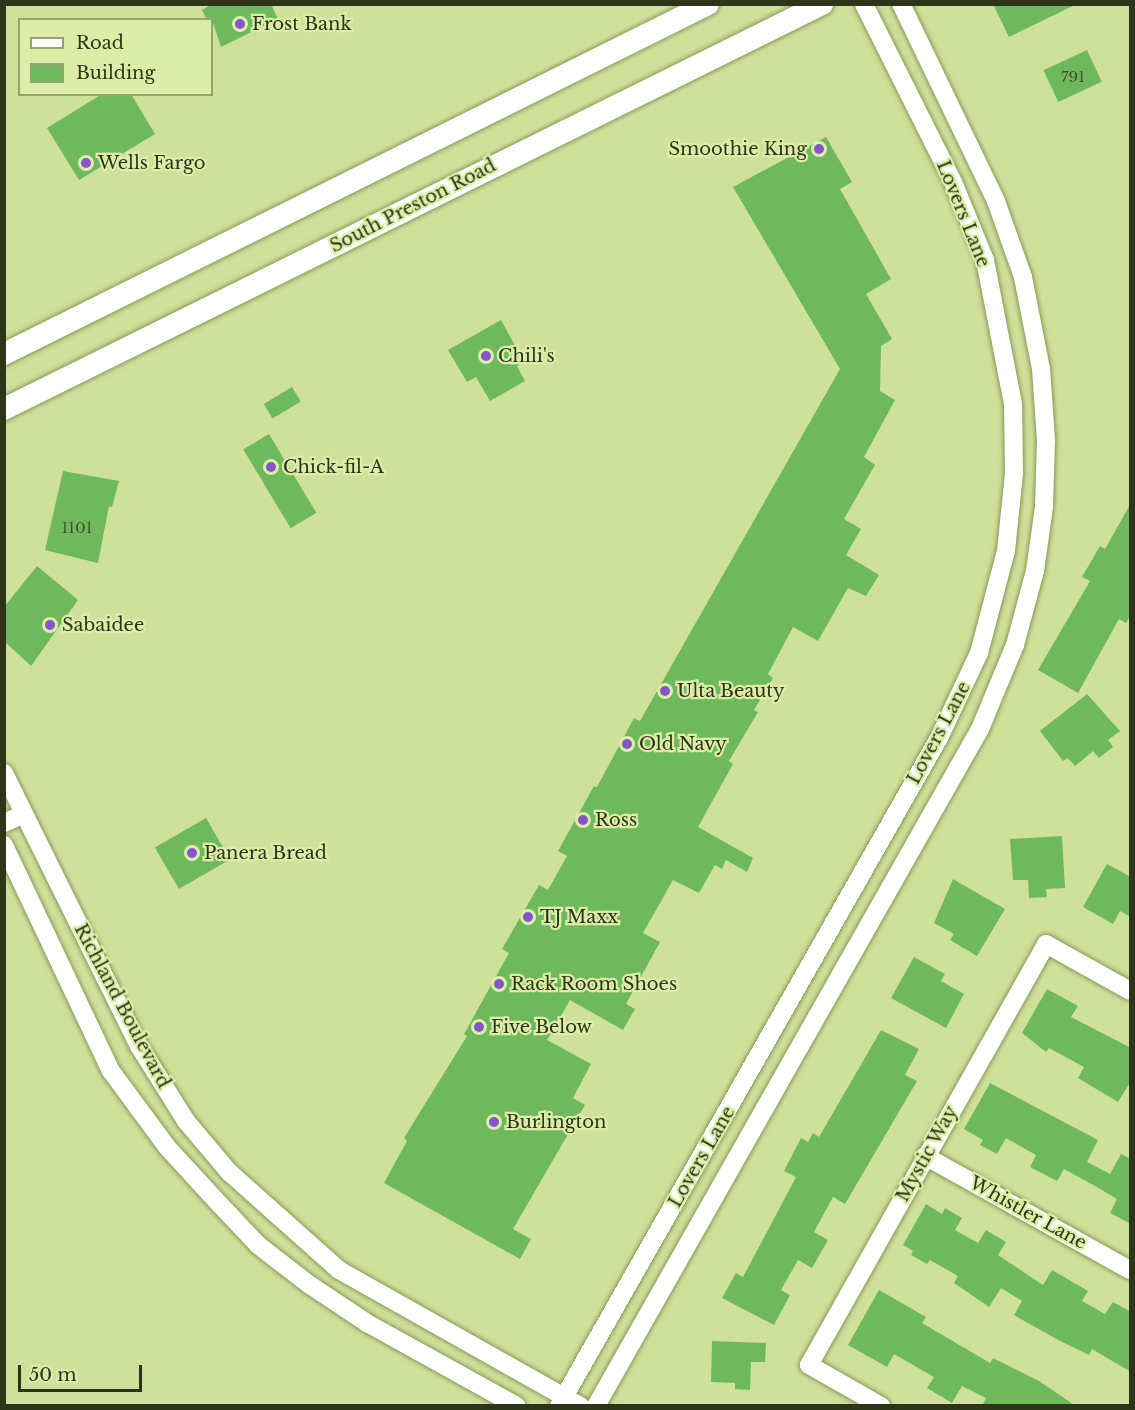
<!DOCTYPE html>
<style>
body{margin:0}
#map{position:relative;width:1135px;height:1410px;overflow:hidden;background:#cfe09b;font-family:"Libre Baskerville",serif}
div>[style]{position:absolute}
.building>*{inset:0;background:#6fb95d;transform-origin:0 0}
.roads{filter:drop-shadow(0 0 2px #899856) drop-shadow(0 0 2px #899856)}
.minor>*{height:18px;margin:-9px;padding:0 9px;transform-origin:9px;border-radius:9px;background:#fff}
.major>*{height:22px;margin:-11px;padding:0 11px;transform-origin:11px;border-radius:11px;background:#fff}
.dots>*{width:16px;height:16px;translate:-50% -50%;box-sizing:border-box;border:3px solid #dceda7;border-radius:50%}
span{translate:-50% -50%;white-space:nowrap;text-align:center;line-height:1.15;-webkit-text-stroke:4.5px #dceda7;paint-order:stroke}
.number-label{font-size:15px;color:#3e552a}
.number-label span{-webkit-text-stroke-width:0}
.poi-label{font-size:18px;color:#2e3419}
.left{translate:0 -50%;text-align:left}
.right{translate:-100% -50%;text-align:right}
.street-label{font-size:18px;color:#2e3419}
.frame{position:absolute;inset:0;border:6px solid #2e3419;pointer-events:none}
.legend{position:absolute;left:18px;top:18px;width:195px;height:78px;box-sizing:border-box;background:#dceda7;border:2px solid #96a36e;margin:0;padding:8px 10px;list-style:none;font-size:18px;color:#2e3419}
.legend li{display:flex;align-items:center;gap:12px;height:30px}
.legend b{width:30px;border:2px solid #96a36e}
.scale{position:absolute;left:18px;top:1365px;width:124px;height:27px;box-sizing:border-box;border:3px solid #2e3419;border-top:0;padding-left:8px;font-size:18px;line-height:21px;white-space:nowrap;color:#2e3419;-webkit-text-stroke:4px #dceda7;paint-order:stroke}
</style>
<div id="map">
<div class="building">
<div style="clip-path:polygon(212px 4px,271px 4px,278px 19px,221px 47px,212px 20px,207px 20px,202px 10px)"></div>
<div style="clip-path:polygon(993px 4px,1077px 4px,1009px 37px)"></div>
<div style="left:1087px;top:50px;width:35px;height:48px;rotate:65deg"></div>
<div style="clip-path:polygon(102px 94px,131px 94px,155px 134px,79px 180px,47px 128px)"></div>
<div style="clip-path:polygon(826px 137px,852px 182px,840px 189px,891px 279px,866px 294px,892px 339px,881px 346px,880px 391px,895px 400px,864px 457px,875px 465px,844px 519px,861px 529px,846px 555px,879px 575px,866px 596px,848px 588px,818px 641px,793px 627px,768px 674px,773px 678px,754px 710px,758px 712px,729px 761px,733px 764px,698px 827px,753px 858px,747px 872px,726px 860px,722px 869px,715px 865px,699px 893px,673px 880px,643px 933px,660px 942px,626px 1004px,635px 1009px,623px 1030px,570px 1000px,547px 1040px,591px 1064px,573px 1098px,585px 1105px,513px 1229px,531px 1239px,520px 1259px,384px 1183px,407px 1141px,404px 1138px,467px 1036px,464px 1034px,509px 953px,502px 949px,539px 885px,548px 890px,567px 856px,558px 851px,594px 786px,597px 787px,634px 718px,640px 721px,840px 369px,733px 187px)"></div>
<div style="clip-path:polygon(501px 320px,524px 362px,517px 366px,525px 381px,490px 401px,476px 377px,467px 382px,448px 350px)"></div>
<div style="left:292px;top:387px;width:17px;height:33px;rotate:59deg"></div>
<div style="left:269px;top:434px;width:92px;height:30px;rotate:59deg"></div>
<div style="clip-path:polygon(63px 471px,119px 481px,112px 507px,109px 506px,98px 563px,45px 550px)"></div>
<div style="clip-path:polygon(1131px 503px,1131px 614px,1126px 623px,1119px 619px,1078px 693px,1038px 670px,1090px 581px,1082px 577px,1100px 546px,1105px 549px)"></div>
<div style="clip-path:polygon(37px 566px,78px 600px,31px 666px,4px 641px,4px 607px)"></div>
<div style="clip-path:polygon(1087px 694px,1120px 731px,1108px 740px,1113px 747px,1099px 758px,1093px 751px,1075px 766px,1068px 758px,1063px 761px,1040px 731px)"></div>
<div style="left:206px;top:818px;width:48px;height:59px;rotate:60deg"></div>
<div style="clip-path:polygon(1062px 836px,1065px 888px,1046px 889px,1047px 897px,1029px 898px,1028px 880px,1013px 880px,1010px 839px)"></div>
<div style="clip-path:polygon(1107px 864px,1131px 877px,1131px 917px,1120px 911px,1113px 924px,1083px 907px)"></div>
<div style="clip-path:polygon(953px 879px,1005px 909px,977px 956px,950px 940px,954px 934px,934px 923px)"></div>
<div style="clip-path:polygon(914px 957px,945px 974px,941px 981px,964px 994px,946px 1028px,891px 998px)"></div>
<div style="clip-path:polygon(1047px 989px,1078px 1006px,1071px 1017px,1131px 1048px,1131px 1081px,1118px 1102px,1078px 1078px,1084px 1067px,1049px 1048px,1046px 1052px,1022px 1033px)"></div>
<div style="clip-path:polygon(881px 1030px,919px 1049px,905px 1075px,917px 1081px,845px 1204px,833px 1197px,814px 1232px,828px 1240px,812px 1268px,798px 1260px,781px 1290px,790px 1295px,774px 1325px,722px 1298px,736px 1273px,743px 1277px,796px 1177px,784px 1171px,801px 1138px,808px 1142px,813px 1133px,819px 1137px)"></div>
<div style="clip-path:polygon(990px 1083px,1098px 1140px,1087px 1162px,1110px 1174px,1121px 1154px,1131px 1159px,1131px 1224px,1110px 1213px,1117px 1199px,1095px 1186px,1064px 1169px,1057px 1181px,1030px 1167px,1036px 1155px,1006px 1138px,997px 1154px,980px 1145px,983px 1140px,964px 1129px)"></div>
<div style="clip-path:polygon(926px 1204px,942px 1214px,945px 1208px,962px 1218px,955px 1230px,978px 1243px,986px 1230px,1006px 1242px,998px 1255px,1043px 1285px,1052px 1270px,1088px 1291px,1082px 1301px,1105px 1314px,1113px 1302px,1131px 1312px,1131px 1372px,1092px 1349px,1089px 1355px,1060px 1341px,1014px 1315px,1022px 1301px,1001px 1288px,989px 1307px,954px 1283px,958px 1276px,930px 1260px,927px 1264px,911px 1255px,913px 1251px,903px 1245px)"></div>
<div style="clip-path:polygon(879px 1290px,926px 1317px,922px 1323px,990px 1363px,993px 1358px,1039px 1381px,1076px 1406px,982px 1406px,986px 1398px,962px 1386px,952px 1403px,927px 1388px,934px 1377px,894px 1354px,887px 1367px,848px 1345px)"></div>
<div style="clip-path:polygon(712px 1341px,766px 1343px,765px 1362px,751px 1362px,750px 1390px,735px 1389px,735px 1383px,711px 1382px)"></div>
</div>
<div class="roads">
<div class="minor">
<div style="left:4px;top:773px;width:305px;rotate:63.7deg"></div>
<div style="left:139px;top:1046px;width:89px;rotate:57.9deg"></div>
<div style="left:186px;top:1121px;width:67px;rotate:49.9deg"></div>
<div style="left:229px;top:1172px;width:147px;rotate:41.7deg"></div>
<div style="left:339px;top:1270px;width:277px;rotate:29.4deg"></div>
<div style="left:4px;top:823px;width:22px;rotate:-24deg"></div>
<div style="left:4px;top:845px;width:250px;rotate:64.7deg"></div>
<div style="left:111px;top:1071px;width:94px;rotate:53.6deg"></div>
<div style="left:167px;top:1147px;width:64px;rotate:47.5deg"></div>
<div style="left:210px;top:1194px;width:70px;rotate:46.7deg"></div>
<div style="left:258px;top:1245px;width:66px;rotate:37.6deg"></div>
<div style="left:310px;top:1285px;width:69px;rotate:33.7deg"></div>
<div style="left:367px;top:1323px;width:171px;rotate:29deg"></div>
<div style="left:925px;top:1156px;width:235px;rotate:29.1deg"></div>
<div style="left:559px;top:1406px;width:769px;rotate:-60.37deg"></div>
<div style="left:939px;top:738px;width:94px;rotate:-64.8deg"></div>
<div style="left:979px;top:653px;width:106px;rotate:-75.2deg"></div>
<div style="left:1006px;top:551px;width:78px;rotate:-84.1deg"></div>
<div style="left:1014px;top:473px;width:69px;rotate:-90.8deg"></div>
<div style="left:1013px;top:404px;width:147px;rotate:-101deg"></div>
<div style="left:985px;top:260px;width:84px;rotate:-112.3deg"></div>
<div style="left:953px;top:182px;width:199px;rotate:-116.6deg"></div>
<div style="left:596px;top:1406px;width:778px;rotate:-60.44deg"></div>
<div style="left:980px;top:729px;width:91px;rotate:-67.4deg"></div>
<div style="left:1015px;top:645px;width:77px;rotate:-74.9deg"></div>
<div style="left:1035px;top:571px;width:65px;rotate:-82deg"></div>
<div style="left:1044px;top:507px;width:67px;rotate:-88.3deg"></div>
<div style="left:1046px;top:440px;width:71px;rotate:-94deg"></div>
<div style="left:1041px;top:369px;width:94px;rotate:-101.1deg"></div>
<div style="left:1023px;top:277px;width:81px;rotate:-109.6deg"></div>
<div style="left:996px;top:201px;width:219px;rotate:-115.7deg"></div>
<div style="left:881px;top:1406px;width:83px;rotate:-150.3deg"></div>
<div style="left:809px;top:1365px;width:483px;rotate:-60.6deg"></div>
<div style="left:1046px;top:944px;width:96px;rotate:29.2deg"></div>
</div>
<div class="major">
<div style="left:4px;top:354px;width:786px;rotate:-26.43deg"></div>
<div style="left:4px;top:409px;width:913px;rotate:-26.34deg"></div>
</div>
</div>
<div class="dots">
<div style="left:240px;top:24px;background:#8553cb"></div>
<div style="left:819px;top:149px;background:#8553cb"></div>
<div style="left:86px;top:163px;background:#8553cb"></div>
<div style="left:486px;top:356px;background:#8553cb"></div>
<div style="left:271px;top:467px;background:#8553cb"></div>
<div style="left:50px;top:625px;background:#8553cb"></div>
<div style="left:665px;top:691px;background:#8553cb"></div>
<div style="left:627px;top:744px;background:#8553cb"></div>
<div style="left:583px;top:820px;background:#8553cb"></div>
<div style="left:192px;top:853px;background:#8553cb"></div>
<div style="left:528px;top:917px;background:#8553cb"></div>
<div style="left:499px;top:984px;background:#8553cb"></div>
<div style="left:479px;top:1027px;background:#8553cb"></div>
<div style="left:494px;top:1122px;background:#8553cb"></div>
</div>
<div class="number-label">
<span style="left:1073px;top:77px">791</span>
<span style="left:77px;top:528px">1101</span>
</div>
<div class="poi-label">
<span class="left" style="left:252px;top:24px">Frost Bank</span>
<span class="right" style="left:807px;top:149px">Smoothie King</span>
<span class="left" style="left:98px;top:163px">Wells Fargo</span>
<span class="left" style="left:498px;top:356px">Chili's</span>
<span class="left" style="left:283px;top:467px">Chick-fil-A</span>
<span class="left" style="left:62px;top:625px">Sabaidee</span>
<span class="left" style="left:677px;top:691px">Ulta Beauty</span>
<span class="left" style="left:639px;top:744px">Old Navy</span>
<span class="left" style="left:595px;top:820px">Ross</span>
<span class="left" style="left:204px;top:853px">Panera Bread</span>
<span class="left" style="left:540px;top:917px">TJ Maxx</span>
<span class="left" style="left:511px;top:984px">Rack Room Shoes</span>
<span class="left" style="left:491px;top:1027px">Five Below</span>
<span class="left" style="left:506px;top:1122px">Burlington</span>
</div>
<div class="street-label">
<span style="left:413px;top:206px;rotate:-27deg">South Preston Road</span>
<span style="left:963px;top:214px;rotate:68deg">Lovers Lane</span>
<span style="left:939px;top:733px;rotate:-62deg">Lovers Lane</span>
<span style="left:122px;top:1006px;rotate:62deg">Richland Boulevard</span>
<span style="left:927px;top:1154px;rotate:-61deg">Mystic Way</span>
<span style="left:702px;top:1157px;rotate:-60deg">Lovers Lane</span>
<span style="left:1028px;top:1213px;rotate:29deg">Whistler Lane</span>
</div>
<div class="frame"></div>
<ul class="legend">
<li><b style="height:8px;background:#fff"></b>Road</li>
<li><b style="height:16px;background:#6fb95d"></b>Building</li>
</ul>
<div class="scale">50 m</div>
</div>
